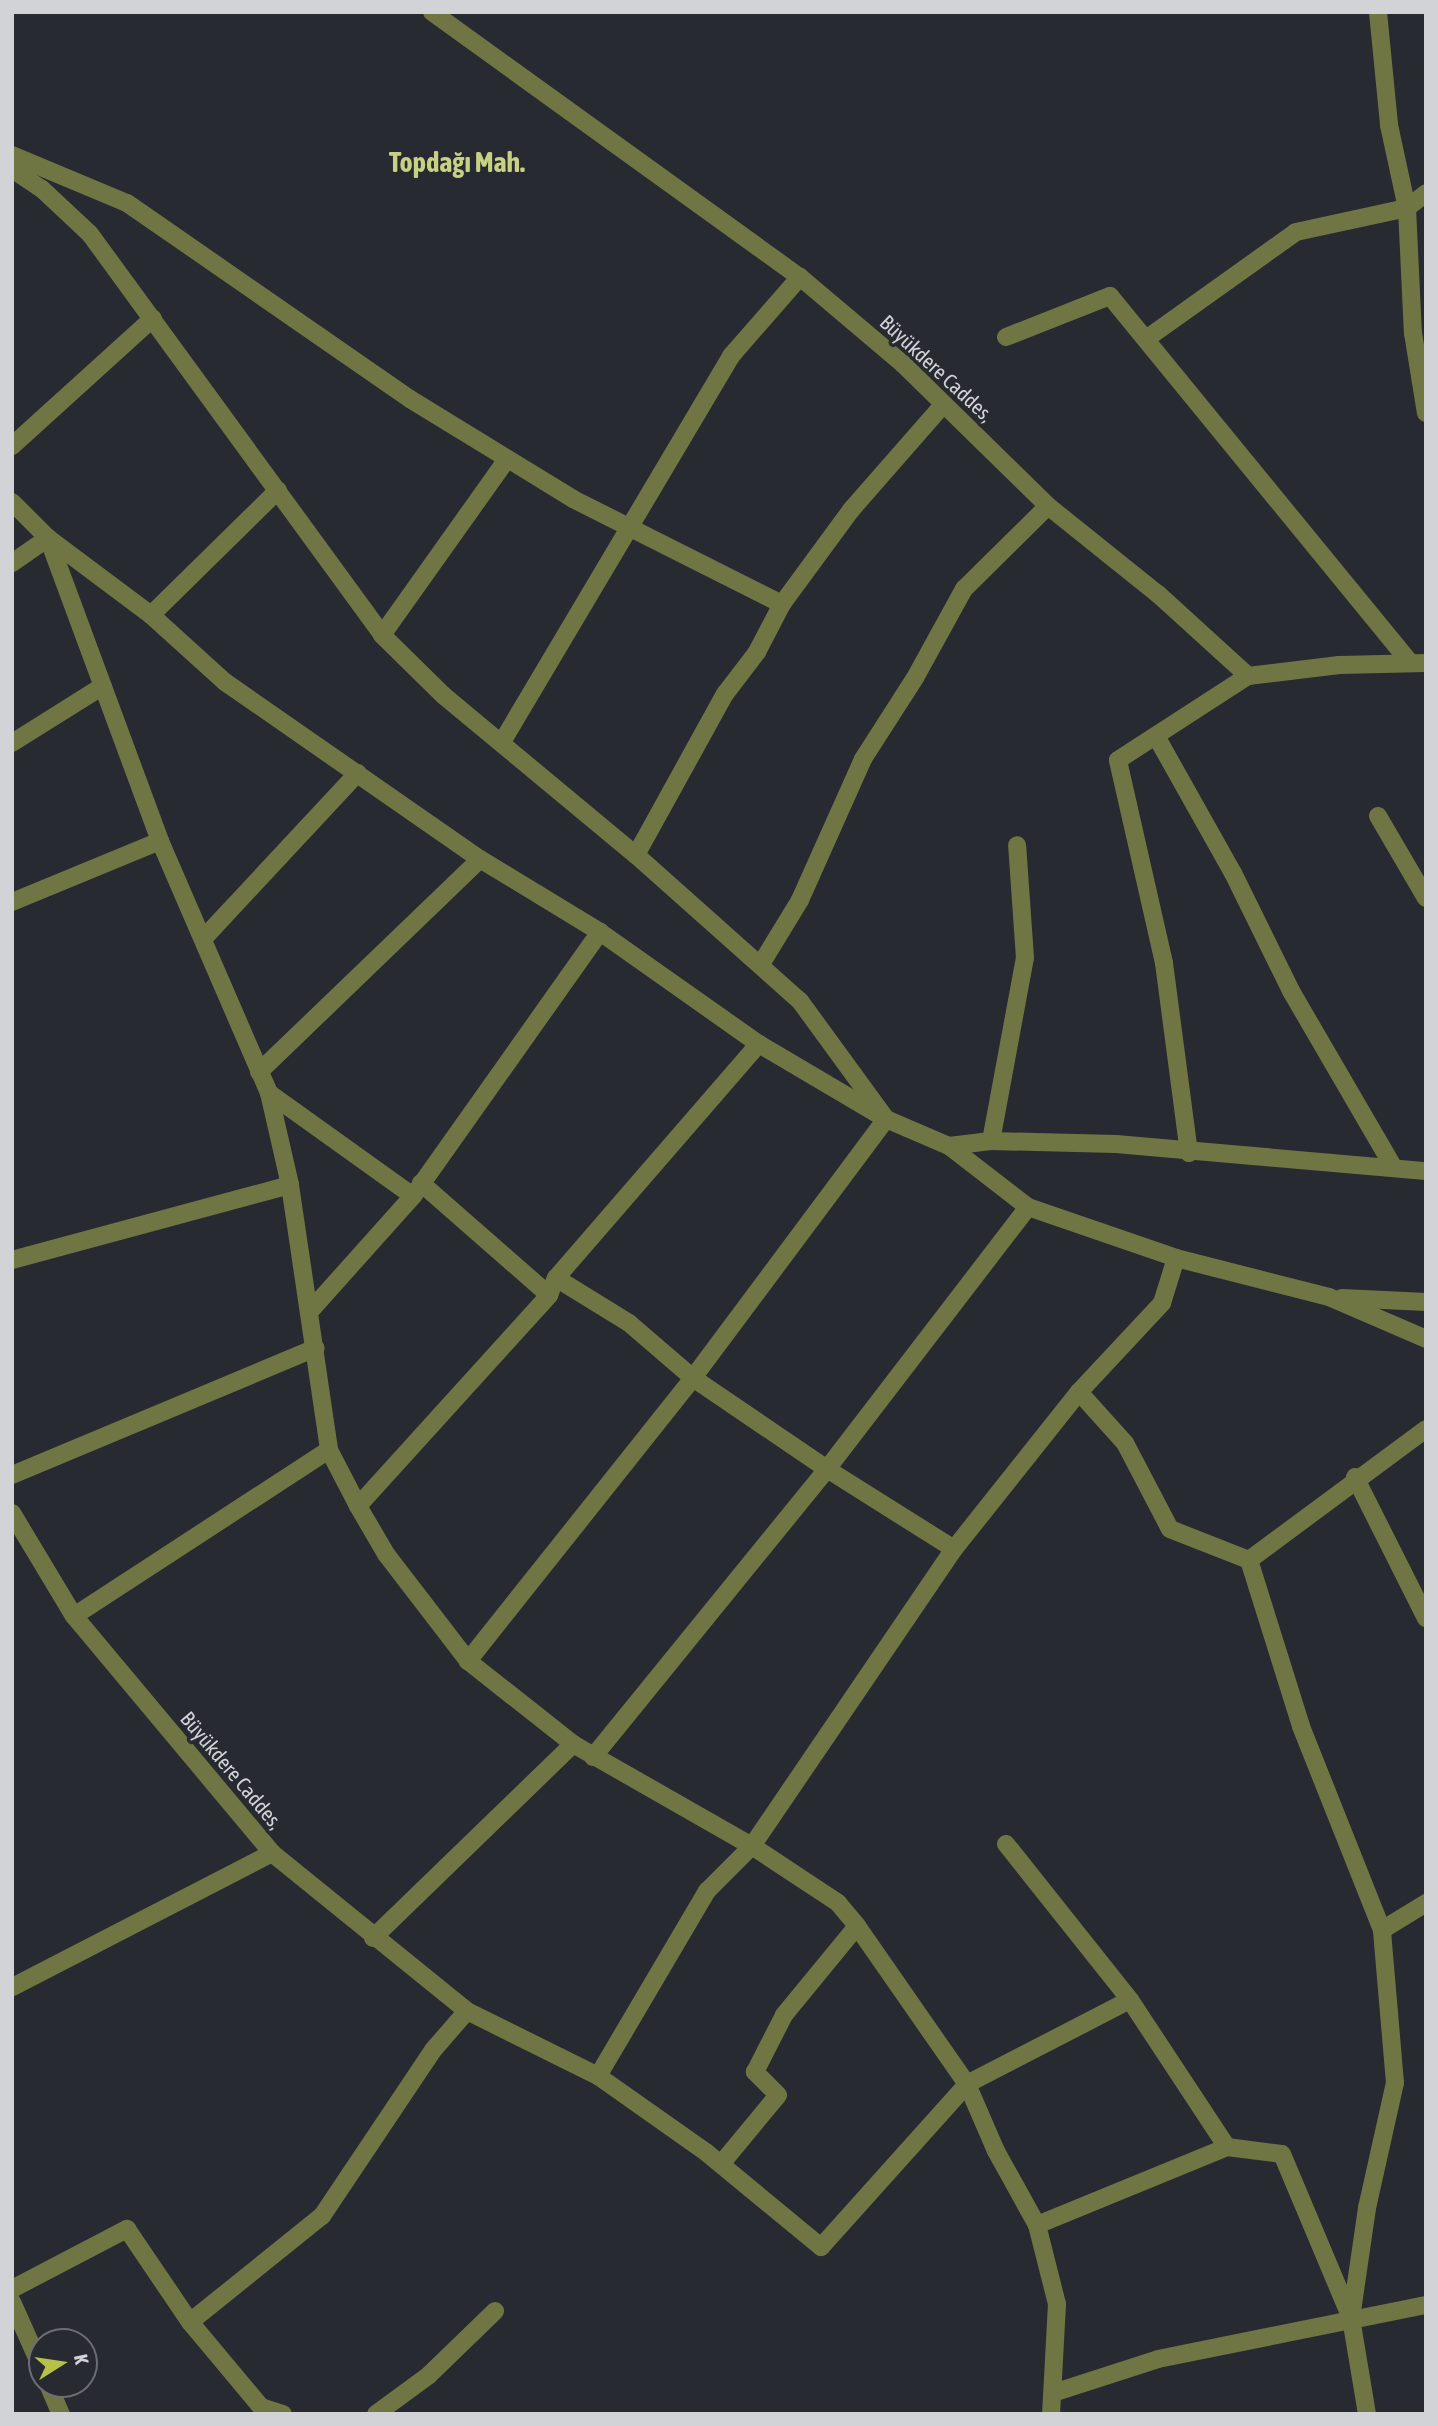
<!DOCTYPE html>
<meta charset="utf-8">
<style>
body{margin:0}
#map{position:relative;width:1438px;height:2426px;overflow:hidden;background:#282a31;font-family:"Asap Condensed",sans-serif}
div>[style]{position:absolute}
.minor>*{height:18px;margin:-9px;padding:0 9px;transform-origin:9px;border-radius:9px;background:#707643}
span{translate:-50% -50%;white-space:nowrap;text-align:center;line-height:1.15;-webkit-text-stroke:7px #282a31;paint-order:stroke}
.street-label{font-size:21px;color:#d2d3d7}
.district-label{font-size:28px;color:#c7d083;font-weight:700}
.frame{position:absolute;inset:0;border:14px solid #d2d3d7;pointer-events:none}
.north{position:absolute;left:28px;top:2328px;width:70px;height:70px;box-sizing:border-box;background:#282a31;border:2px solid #6c6e73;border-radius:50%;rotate:78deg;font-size:19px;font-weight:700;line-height:28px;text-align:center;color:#d2d3d7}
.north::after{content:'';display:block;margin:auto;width:24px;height:32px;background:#b6c148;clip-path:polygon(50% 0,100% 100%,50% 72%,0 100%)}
</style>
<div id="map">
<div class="minor">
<div style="left:432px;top:12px;width:453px;rotate:35.8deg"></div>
<div style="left:800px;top:277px;width:135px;rotate:40.2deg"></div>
<div style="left:903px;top:364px;width:203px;rotate:44.4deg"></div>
<div style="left:1048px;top:506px;width:141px;rotate:38.7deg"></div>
<div style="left:1158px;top:594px;width:122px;rotate:42.3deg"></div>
<div style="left:1248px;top:676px;width:92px;rotate:-6.9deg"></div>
<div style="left:1339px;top:665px;width:87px;rotate:-1.3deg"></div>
<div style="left:1378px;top:12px;width:114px;rotate:84.4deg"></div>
<div style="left:1389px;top:125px;width:85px;rotate:77.8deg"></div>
<div style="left:1407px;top:208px;width:125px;rotate:87.3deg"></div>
<div style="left:1413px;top:333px;width:81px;rotate:80.8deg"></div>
<div style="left:12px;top:155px;width:125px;rotate:22.7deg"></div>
<div style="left:127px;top:203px;width:344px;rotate:34.7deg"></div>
<div style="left:410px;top:399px;width:191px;rotate:31.5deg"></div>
<div style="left:573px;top:499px;width:234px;rotate:26.7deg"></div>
<div style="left:12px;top:169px;width:36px;rotate:34deg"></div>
<div style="left:42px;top:189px;width:66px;rotate:43.2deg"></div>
<div style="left:90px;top:234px;width:496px;rotate:53.9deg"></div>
<div style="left:382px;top:635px;width:86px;rotate:44.5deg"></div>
<div style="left:443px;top:695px;width:251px;rotate:39.7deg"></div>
<div style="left:636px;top:855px;width:220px;rotate:41.7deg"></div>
<div style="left:800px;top:1001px;width:146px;rotate:53.9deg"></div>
<div style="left:886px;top:1119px;width:323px;rotate:126.7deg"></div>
<div style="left:693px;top:1378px;width:362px;rotate:128.5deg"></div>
<div style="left:1006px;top:337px;width:112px;rotate:-21.5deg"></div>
<div style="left:1110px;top:296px;width:473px;rotate:50.7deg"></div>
<div style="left:1146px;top:339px;width:184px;rotate:-35.5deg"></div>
<div style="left:1296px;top:232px;width:114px;rotate:-12.2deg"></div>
<div style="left:1407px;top:208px;width:24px;rotate:-38deg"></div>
<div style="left:12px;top:446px;width:190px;rotate:-42.2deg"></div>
<div style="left:12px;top:502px;width:51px;rotate:45deg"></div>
<div style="left:48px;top:538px;width:129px;rotate:36.8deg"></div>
<div style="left:151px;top:615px;width:100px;rotate:42.2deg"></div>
<div style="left:225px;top:682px;width:310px;rotate:34.8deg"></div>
<div style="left:480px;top:859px;width:140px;rotate:31.3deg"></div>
<div style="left:600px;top:932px;width:194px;rotate:35.2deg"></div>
<div style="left:759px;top:1044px;width:147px;rotate:30.6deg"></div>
<div style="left:886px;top:1119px;width:69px;rotate:23.2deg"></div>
<div style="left:949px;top:1146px;width:100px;rotate:37.7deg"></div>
<div style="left:1028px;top:1207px;width:157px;rotate:19deg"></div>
<div style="left:1176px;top:1258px;width:158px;rotate:14.3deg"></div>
<div style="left:1329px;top:1297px;width:106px;rotate:23.4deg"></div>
<div style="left:12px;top:563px;width:44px;rotate:-34.8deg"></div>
<div style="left:48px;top:538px;width:323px;rotate:69.7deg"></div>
<div style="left:160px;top:841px;width:275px;rotate:66.6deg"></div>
<div style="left:269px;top:1093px;width:94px;rotate:77.1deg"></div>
<div style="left:290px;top:1185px;width:268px;rotate:81.6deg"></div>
<div style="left:329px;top:1450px;width:63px;rotate:62.6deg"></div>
<div style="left:358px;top:1506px;width:56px;rotate:59.7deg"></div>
<div style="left:386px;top:1554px;width:135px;rotate:52.5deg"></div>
<div style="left:468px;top:1661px;width:134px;rotate:38.3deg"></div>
<div style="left:573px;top:1744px;width:206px;rotate:29.7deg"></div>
<div style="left:752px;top:1846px;width:103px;rotate:33.5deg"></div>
<div style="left:838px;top:1903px;width:30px;rotate:50deg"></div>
<div style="left:857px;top:1926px;width:193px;rotate:55.2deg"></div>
<div style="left:967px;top:2084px;width:73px;rotate:66.6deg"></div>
<div style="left:996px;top:2151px;width:85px;rotate:61deg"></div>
<div style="left:1037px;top:2225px;width:81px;rotate:75.8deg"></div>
<div style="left:1057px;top:2304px;width:110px;rotate:93.1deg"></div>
<div style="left:151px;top:615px;width:178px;rotate:-44.5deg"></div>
<div style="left:382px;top:635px;width:216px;rotate:-54.6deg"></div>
<div style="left:1156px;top:736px;width:157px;rotate:60.7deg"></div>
<div style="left:1233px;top:873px;width:131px;rotate:63.8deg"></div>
<div style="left:1291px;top:991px;width:203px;rotate:59.8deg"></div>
<div style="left:502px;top:742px;width:449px;rotate:-59.3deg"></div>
<div style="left:731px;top:356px;width:105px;rotate:-48.9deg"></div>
<div style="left:12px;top:743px;width:107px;rotate:-32.1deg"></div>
<div style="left:1378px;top:816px;width:95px;rotate:59.7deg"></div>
<div style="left:636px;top:855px;width:184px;rotate:-61.1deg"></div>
<div style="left:725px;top:694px;width:53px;rotate:-52.7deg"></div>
<div style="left:757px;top:652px;width:54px;rotate:-62.5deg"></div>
<div style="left:782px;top:604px;width:117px;rotate:-53.7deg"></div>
<div style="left:851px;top:510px;width:140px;rotate:-48.8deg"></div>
<div style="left:12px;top:902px;width:160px;rotate:-22.4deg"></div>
<div style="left:203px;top:939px;width:227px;rotate:-47deg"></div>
<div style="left:761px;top:964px;width:75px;rotate:-58.6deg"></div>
<div style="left:800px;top:900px;width:154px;rotate:-65.9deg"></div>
<div style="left:863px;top:759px;width:96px;rotate:-57.3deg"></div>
<div style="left:915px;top:678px;width:102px;rotate:-61.2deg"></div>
<div style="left:964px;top:589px;width:118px;rotate:-44.7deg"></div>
<div style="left:259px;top:1072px;width:307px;rotate:-43.9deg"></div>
<div style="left:269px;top:1093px;width:177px;rotate:35.6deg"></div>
<div style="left:991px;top:1141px;width:186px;rotate:-79.5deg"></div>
<div style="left:1025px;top:958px;width:113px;rotate:-94deg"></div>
<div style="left:949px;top:1146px;width:42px;rotate:-6.8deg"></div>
<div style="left:991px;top:1141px;width:125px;rotate:1.4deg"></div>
<div style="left:1116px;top:1144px;width:311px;rotate:5deg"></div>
<div style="left:1189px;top:1153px;width:192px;rotate:-97.5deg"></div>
<div style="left:1164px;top:963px;width:208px;rotate:-102.8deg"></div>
<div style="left:1118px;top:760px;width:155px;rotate:-32.9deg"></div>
<div style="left:421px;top:1183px;width:170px;rotate:41.2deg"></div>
<div style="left:12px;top:1260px;width:288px;rotate:-15.1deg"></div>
<div style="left:556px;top:1278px;width:86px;rotate:31.7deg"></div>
<div style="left:629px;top:1323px;width:84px;rotate:40.7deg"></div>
<div style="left:693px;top:1378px;width:162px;rotate:34.2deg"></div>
<div style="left:827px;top:1469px;width:150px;rotate:32.2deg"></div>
<div style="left:1342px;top:1298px;width:84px;rotate:2.7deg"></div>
<div style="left:311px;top:1310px;width:153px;rotate:-48.2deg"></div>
<div style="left:413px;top:1196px;width:324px;rotate:-54.7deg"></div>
<div style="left:1079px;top:1392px;width:69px;rotate:48deg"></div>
<div style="left:1125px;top:1443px;width:97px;rotate:62.4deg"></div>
<div style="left:1170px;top:1529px;width:85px;rotate:21.4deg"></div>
<div style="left:12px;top:1475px;width:329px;rotate:-22.7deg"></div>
<div style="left:1355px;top:1477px;width:158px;rotate:63.3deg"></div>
<div style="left:358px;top:1506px;width:285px;rotate:-47.8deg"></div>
<div style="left:549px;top:1295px;width:18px;rotate:-68deg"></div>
<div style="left:556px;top:1278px;width:310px;rotate:-49.1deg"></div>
<div style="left:12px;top:1513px;width:120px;rotate:59deg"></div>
<div style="left:74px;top:1616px;width:309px;rotate:50.1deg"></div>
<div style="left:272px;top:1853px;width:292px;rotate:152.7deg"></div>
<div style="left:74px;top:1616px;width:304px;rotate:-33.1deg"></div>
<div style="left:593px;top:1757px;width:371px;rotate:-50.9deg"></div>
<div style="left:827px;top:1469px;width:330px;rotate:-52.5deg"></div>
<div style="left:1006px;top:1844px;width:199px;rotate:51.5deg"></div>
<div style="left:1130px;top:2000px;width:176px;rotate:56.6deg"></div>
<div style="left:1227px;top:2147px;width:55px;rotate:7.3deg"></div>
<div style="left:1282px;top:2154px;width:178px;rotate:67.2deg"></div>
<div style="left:272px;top:1853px;width:251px;rotate:39deg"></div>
<div style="left:467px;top:2011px;width:146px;rotate:26.4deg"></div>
<div style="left:598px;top:2076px;width:215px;rotate:-59.5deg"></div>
<div style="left:707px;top:1891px;width:64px;rotate:-45deg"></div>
<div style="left:752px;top:1846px;width:359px;rotate:-55.8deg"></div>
<div style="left:954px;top:1549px;width:201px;rotate:-51.5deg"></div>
<div style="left:1079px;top:1392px;width:122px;rotate:-47deg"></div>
<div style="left:1162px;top:1303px;width:47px;rotate:-72.7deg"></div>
<div style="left:1382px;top:1930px;width:52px;rotate:-31.5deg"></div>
<div style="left:373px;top:1938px;width:279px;rotate:-44.1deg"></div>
<div style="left:598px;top:2076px;width:133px;rotate:35.2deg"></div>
<div style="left:707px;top:2153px;width:148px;rotate:39.5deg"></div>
<div style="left:821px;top:2247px;width:219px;rotate:-48.1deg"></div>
<div style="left:967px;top:2084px;width:183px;rotate:-27.3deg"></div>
<div style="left:721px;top:2164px;width:89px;rotate:-50.4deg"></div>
<div style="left:778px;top:2095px;width:33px;rotate:-135deg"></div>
<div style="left:755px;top:2072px;width:64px;rotate:-63deg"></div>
<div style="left:784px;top:2015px;width:115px;rotate:-50.6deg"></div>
<div style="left:1037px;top:2225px;width:205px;rotate:-22.3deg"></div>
<div style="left:12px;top:2289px;width:130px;rotate:-27.6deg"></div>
<div style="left:127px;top:2229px;width:112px;rotate:55.9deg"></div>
<div style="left:190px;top:2322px;width:169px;rotate:-38.8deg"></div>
<div style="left:322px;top:2216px;width:201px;rotate:-56.2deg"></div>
<div style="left:434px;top:2049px;width:50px;rotate:-49deg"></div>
<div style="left:12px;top:2302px;width:73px;rotate:65.9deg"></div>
<div style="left:190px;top:2322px;width:111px;rotate:50.1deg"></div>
<div style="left:261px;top:2407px;width:23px;rotate:18deg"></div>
<div style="left:48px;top:2384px;width:33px;rotate:67deg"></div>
<div style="left:1053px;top:2393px;width:110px;rotate:-17.9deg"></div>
<div style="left:1158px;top:2359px;width:273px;rotate:-11.4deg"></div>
<div style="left:376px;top:2414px;width:66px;rotate:-36.3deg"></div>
<div style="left:429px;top:2375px;width:92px;rotate:-44.1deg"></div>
<div style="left:1367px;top:2414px;width:97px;rotate:-99.5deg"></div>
<div style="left:1351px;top:2318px;width:111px;rotate:-81.7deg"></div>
<div style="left:1367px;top:2208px;width:128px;rotate:-77.4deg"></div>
<div style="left:1395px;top:2083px;width:154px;rotate:-94.9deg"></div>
<div style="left:1382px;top:1930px;width:219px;rotate:-111.7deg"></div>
<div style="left:1301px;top:1726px;width:174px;rotate:-107.4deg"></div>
<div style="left:1249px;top:1560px;width:220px;rotate:-36.5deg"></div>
</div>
<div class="street-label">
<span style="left:937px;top:368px;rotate:43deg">Büyükdere Caddes,</span>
<span style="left:232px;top:1770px;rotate:50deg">Büyükdere Caddes,</span>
</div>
<div class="district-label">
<span style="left:457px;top:162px">Topdağı Mah.</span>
</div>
<div class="frame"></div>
<div class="north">K</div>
</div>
